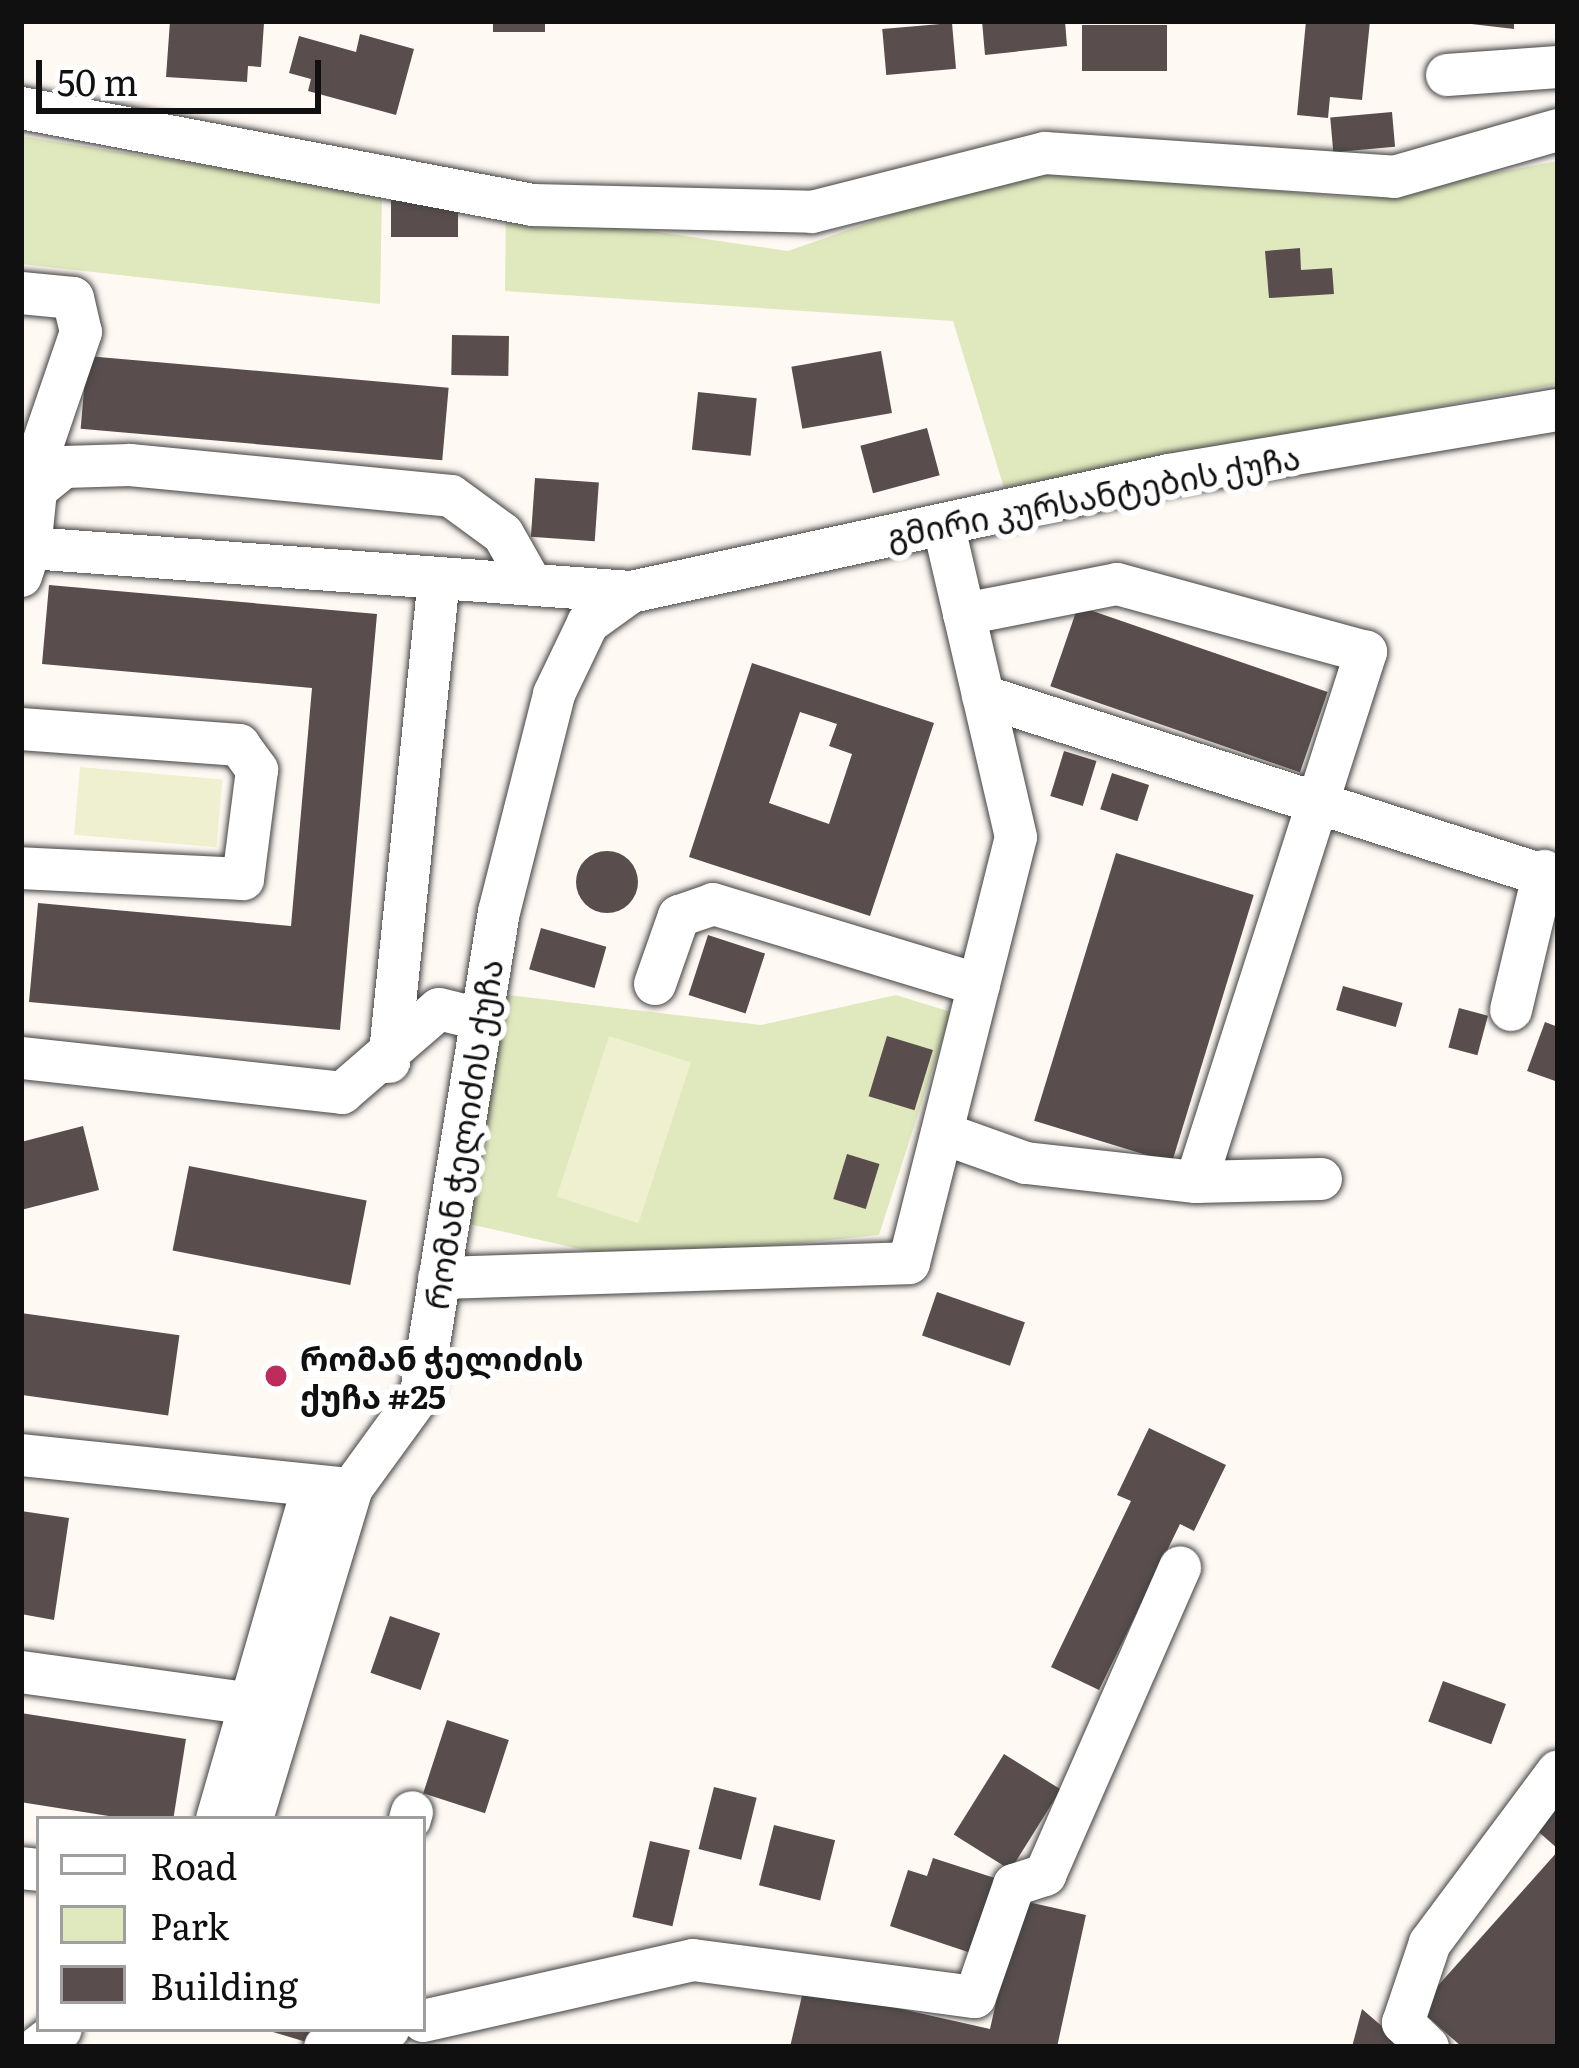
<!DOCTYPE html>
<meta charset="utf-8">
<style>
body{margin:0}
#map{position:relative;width:1579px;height:2068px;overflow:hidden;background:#fff9f4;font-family:Literata,"Noto Sans Georgian",serif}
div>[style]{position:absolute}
.green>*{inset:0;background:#e0e9be}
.pitch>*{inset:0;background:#eef0cf;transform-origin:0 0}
.building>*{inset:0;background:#594e4d;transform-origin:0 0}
.round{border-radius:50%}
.roads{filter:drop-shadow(0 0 3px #434343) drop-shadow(0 0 3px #434343)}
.minor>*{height:42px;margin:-21px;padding:0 21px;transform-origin:21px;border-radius:21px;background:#fff}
.dots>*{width:33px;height:33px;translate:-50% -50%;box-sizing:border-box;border:6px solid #fff;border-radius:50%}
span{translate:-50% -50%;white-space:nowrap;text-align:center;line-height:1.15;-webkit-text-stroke:12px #fff;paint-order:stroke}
.street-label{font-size:33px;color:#101010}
.poi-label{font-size:33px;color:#101010;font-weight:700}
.left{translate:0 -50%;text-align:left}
.frame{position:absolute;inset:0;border:24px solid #101010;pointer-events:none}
.legend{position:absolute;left:36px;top:1816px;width:390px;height:216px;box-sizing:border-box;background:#fff;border:3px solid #9f9f9f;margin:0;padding:15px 21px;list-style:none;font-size:36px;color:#101010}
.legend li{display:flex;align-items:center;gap:24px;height:60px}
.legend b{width:60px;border:3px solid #9f9f9f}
.scale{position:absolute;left:36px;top:60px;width:285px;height:54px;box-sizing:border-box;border:6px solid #101010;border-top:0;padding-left:15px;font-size:36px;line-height:42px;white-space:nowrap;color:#101010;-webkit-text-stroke:9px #fff;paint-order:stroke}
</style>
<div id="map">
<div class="green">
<div style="clip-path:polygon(21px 136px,382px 194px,380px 304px,21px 264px)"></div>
<div style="clip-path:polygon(1558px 161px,1558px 384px,1004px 488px,953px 321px,505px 291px,506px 210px,788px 251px,1022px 169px,1357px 198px)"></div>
<div style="clip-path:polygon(499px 994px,761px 1025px,896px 995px,951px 1012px,879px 1235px,629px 1260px,469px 1224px)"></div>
</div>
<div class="pitch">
<div style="left:80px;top:767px;width:143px;height:68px;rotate:5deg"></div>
<div style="left:609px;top:1036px;width:86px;height:169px;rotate:18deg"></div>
</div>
<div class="building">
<div style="clip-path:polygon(170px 21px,264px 23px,261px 67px,248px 66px,247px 82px,166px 77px)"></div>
<div style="left:493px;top:21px;width:52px;height:11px"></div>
<div style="clip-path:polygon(982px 21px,1065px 21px,1067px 46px,985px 55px)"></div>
<div style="clip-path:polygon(1306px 21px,1370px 21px,1362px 100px,1330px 97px,1328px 118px,1297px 115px)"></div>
<div style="clip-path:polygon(1446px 21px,1514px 21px,1514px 29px)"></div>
<div style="left:952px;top:23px;width:46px;height:70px;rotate:85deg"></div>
<div style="left:1082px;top:25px;width:85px;height:46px"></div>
<div style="clip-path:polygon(360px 34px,414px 49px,396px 115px,308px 91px,311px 79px,289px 73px,299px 36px,356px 52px)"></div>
<div style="left:1392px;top:112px;width:35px;height:62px;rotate:85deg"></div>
<div style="left:458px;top:198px;width:39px;height:67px;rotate:90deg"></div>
<div style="clip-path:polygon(1300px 248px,1301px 270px,1332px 268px,1334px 294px,1269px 298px,1265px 251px)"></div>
<div style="left:452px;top:335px;width:57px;height:40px;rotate:1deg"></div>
<div style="left:881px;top:351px;width:63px;height:91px;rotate:80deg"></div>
<div style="left:87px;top:356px;width:363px;height:73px;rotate:5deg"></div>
<div style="left:698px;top:392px;width:59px;height:58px;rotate:6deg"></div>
<div style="left:927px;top:428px;width:49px;height:69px;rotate:75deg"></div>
<div style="left:535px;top:478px;width:64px;height:59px;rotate:4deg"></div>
<div style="clip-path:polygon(49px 585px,377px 614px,340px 1030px,29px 1002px,38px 903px,291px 926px,312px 688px,42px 664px)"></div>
<div style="left:1078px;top:606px;width:264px;height:85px;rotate:19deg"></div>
<div style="clip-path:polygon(evenodd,752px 663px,934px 723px,870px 916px,689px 857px,752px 663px,800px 712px,837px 724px,829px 746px,852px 754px,829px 824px,769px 803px,800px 712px)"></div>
<div style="left:1064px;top:751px;width:34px;height:47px;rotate:17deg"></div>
<div style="left:1112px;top:773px;width:39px;height:38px;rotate:18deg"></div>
<div class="round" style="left:576px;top:851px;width:62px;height:62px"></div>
<div style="left:1116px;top:853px;width:144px;height:280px;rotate:17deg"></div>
<div style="left:541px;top:928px;width:68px;height:43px;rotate:16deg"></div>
<div style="left:708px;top:935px;width:60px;height:63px;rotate:18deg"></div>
<div style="left:1343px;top:986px;width:62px;height:25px;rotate:16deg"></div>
<div style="left:1459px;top:1008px;width:30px;height:41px;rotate:15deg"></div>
<div style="clip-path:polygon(1545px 1022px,1558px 1027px,1558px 1082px,1527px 1071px)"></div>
<div style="left:887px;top:1036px;width:48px;height:63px;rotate:17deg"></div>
<div style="clip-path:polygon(83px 1126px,99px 1190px,21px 1210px,21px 1142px)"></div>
<div style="left:847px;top:1154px;width:34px;height:47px;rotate:17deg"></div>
<div style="left:189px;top:1166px;width:181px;height:86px;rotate:11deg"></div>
<div style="left:937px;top:1292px;width:93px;height:46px;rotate:19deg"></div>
<div style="left:21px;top:1313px;width:160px;height:81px;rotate:8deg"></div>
<div style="clip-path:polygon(1149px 1428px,1226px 1465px,1194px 1531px,1180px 1524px,1099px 1690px,1051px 1667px,1131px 1501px,1117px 1495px)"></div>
<div style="clip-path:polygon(21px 1511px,69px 1518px,54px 1620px,21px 1614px)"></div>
<div style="left:390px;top:1616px;width:53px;height:60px;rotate:19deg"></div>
<div style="left:1443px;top:1681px;width:67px;height:43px;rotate:20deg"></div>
<div style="left:21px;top:1713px;width:167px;height:88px;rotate:9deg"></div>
<div style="left:447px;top:1720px;width:65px;height:77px;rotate:18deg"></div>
<div style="left:1004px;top:1754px;width:67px;height:95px;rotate:32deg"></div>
<div style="left:714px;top:1787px;width:44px;height:64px;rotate:14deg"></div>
<div style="clip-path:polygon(1558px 1798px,1558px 1849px,1532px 1826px)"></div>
<div style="left:774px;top:1825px;width:63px;height:62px;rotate:14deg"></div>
<div style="left:650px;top:1841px;width:41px;height:78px;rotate:13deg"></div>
<div style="clip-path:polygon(1558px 1851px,1558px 2047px,1462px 2047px,1418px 2008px)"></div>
<div style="clip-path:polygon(933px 1858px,1007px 1882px,983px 1957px,890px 1926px,908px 1870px,927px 1876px)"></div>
<div style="clip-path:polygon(1019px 1900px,1086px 1915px,1057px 2047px,790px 2047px,804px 1987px,990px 2029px)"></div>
<div style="clip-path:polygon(1362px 2009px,1406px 2047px,1352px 2047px)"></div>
<div style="clip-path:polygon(263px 2029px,317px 2029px,313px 2044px)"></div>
</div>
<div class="roads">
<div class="minor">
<div style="left:1447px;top:75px;width:111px;rotate:-4.1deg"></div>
<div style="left:21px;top:108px;width:521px;rotate:10.73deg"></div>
<div style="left:533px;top:205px;width:279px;rotate:1.4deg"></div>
<div style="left:812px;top:212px;width:240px;rotate:-14.2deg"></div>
<div style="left:1045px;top:153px;width:350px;rotate:3.9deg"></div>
<div style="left:1394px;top:177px;width:171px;rotate:-16deg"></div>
<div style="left:21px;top:293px;width:52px;rotate:5.5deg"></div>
<div style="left:73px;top:298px;width:35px;rotate:77deg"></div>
<div style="left:81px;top:332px;width:127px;rotate:108.9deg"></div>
<div style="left:40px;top:452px;width:97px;rotate:95.9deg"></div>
<div style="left:43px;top:484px;width:27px;rotate:-39deg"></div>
<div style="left:64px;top:467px;width:66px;rotate:-1.7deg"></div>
<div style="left:130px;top:465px;width:322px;rotate:5.5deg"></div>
<div style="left:451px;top:496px;width:64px;rotate:36.2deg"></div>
<div style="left:503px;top:534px;width:53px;rotate:60.5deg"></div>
<div style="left:21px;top:576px;width:29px;rotate:-72deg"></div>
<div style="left:30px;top:548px;width:603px;rotate:4.19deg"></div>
<div style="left:631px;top:592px;width:551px;rotate:-12.27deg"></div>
<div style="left:1169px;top:475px;width:394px;rotate:-9.5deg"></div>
<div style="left:983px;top:696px;width:604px;rotate:17.74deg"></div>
<div style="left:21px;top:729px;width:219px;rotate:4.2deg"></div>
<div style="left:239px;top:745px;width:31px;rotate:54deg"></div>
<div style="left:257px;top:770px;width:110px;rotate:97.3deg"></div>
<div style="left:243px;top:879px;width:222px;rotate:-177.2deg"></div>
<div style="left:655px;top:984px;width:72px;rotate:-70.6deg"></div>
<div style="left:679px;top:916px;width:36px;rotate:-19deg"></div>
<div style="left:713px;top:904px;width:278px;rotate:16.9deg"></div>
<div style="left:1511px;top:1010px;width:143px;rotate:-76.6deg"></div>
<div style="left:21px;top:1058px;width:323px;rotate:6.2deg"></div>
<div style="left:342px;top:1093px;width:128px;rotate:-40.9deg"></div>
<div style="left:439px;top:1009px;width:41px;rotate:14deg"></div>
<div style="left:389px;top:1062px;width:479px;rotate:-84.1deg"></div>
<div style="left:942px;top:1133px;width:89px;rotate:19.7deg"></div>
<div style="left:1026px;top:1163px;width:171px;rotate:6.4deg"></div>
<div style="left:1196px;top:1182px;width:557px;rotate:-72.22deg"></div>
<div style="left:1366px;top:652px;width:258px;rotate:-164.7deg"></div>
<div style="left:1117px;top:584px;width:156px;rotate:168.9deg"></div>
<div style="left:1196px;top:1182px;width:125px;rotate:-1.4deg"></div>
<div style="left:439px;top:1278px;width:470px;rotate:-1.8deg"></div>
<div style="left:909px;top:1263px;width:439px;rotate:-75.9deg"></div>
<div style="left:1016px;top:837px;width:321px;rotate:-103.1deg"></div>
<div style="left:21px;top:1455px;width:320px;rotate:5.9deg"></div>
<div style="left:21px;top:1672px;width:233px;rotate:7.9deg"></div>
<div style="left:217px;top:1819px;width:346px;rotate:-73.9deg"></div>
<div style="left:252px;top:1819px;width:346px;rotate:-73.2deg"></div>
<div style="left:352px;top:1488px;width:117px;rotate:-54deg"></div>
<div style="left:421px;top:1393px;width:487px;rotate:-80.8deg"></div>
<div style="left:499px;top:912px;width:225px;rotate:-75.8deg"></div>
<div style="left:554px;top:694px;width:79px;rotate:-64.4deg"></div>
<div style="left:588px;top:623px;width:53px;rotate:-35.8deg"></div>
<div style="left:410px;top:1819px;width:7px;rotate:-74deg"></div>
<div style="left:21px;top:1868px;width:18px;rotate:6deg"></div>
<div style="left:423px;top:2021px;width:277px;rotate:-12.7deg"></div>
<div style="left:693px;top:1960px;width:284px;rotate:7.5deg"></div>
<div style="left:975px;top:1997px;width:119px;rotate:-70.8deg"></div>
<div style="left:1014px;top:1885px;width:33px;rotate:-18deg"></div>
<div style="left:1045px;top:1875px;width:336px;rotate:-66.3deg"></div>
<div style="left:38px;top:2047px;width:29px;rotate:-38deg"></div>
<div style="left:325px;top:2047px;width:66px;rotate:-15.7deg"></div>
<div style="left:1428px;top:2047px;width:35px;rotate:-136deg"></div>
<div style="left:1403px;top:2023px;width:84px;rotate:-71.4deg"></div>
<div style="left:1430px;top:1943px;width:214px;rotate:-53.3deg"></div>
</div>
</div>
<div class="dots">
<div style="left:276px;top:1376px;background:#bc2c5d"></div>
</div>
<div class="street-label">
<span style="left:1093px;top:495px;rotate:-11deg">გმირი კურსანტების ქუჩა</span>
<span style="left:462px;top:1134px;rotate:-81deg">რომან ჭელიძის ქუჩა</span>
</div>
<div class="poi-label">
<span class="left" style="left:300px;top:1376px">რომან ჭელიძის<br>ქუჩა #25</span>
</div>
<div class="frame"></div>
<ul class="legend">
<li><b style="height:15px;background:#fff"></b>Road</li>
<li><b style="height:33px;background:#e0e9be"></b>Park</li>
<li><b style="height:33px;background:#594e4d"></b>Building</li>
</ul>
<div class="scale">50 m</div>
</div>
